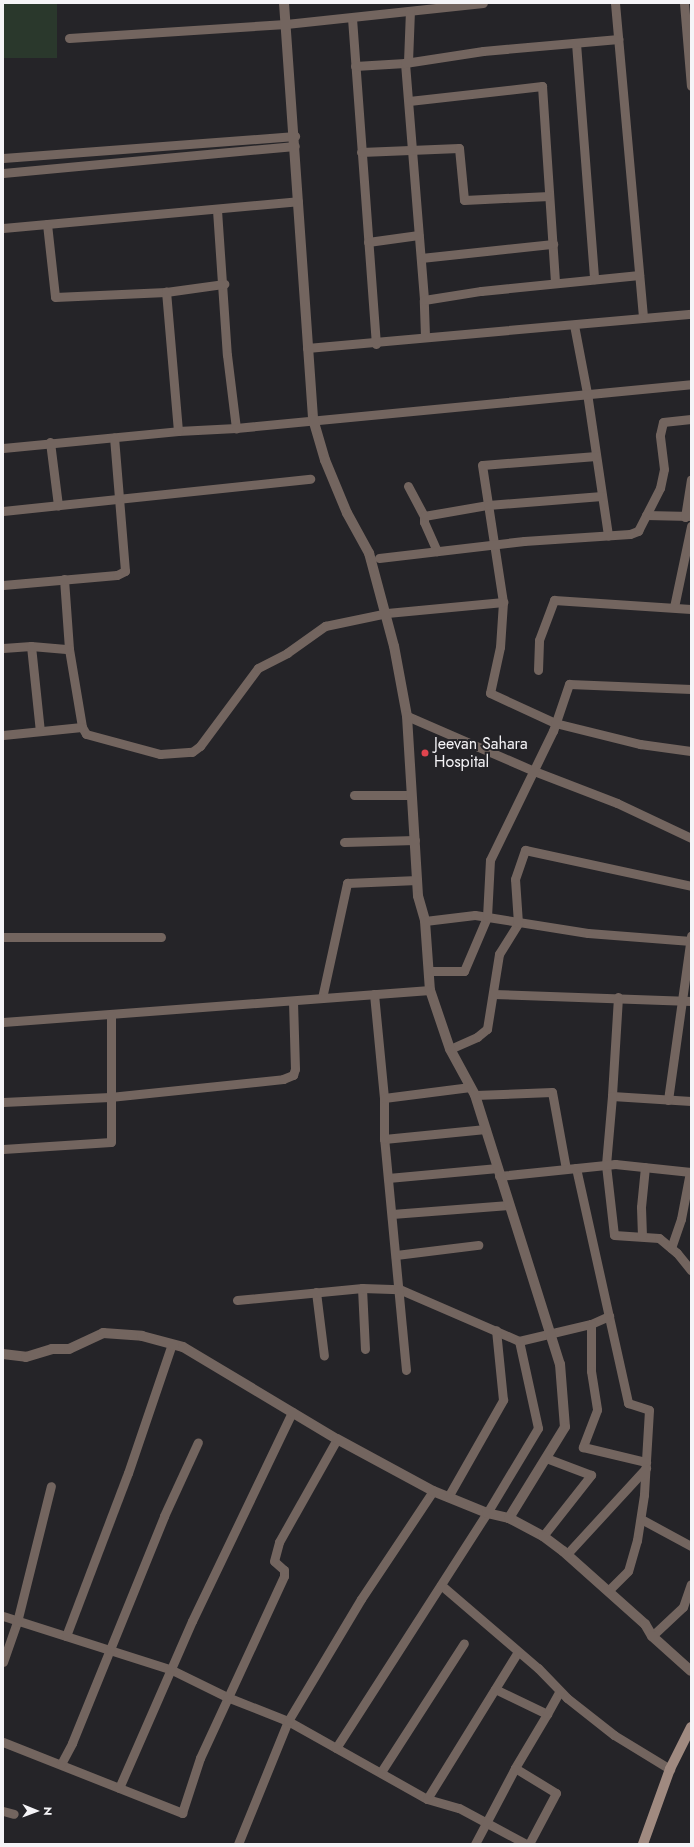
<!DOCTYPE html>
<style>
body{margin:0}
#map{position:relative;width:694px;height:1847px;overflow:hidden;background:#252428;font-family:Jost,sans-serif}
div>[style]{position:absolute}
.green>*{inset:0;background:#2a382c;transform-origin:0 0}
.minor>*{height:9px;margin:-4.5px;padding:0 4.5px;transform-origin:4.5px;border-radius:4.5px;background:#73655f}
.tertiary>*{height:10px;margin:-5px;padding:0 5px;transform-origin:5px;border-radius:5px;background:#73655f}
.secondary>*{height:10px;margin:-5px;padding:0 5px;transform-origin:5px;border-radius:5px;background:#a08a80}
.dots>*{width:11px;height:11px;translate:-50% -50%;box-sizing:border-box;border:2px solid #252428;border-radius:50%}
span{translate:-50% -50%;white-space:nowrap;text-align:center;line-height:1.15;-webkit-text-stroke:4px #252428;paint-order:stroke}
.poi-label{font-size:16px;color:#f5f4f7}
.left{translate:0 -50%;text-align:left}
.frame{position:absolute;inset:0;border:4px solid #f5f4f7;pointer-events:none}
.north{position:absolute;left:16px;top:1791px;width:40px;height:40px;-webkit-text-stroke:3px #252428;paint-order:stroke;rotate:91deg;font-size:11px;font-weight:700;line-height:16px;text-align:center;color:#f5f4f7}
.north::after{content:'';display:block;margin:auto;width:14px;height:18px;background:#f5f4f7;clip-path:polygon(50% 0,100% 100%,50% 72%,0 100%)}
</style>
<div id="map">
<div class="green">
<div style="left:3px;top:3px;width:54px;height:55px"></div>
</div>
<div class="minor">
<div style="left:615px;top:3px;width:316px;rotate:84.9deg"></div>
<div style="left:684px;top:3px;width:83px;rotate:85.2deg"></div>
<div style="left:352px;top:18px;width:327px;rotate:85.8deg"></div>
<div style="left:69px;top:38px;width:217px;rotate:-3.7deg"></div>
<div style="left:286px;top:24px;width:198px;rotate:-6.1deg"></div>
<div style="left:576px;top:43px;width:237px;rotate:85.6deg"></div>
<div style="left:408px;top:62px;width:51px;rotate:-87.8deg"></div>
<div style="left:405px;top:63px;width:238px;rotate:85.4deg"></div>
<div style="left:355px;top:66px;width:50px;rotate:-3.4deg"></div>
<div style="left:405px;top:63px;width:79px;rotate:-8.7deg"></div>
<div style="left:483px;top:51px;width:136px;rotate:-5.1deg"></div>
<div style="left:409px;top:101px;width:134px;rotate:-6.4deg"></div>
<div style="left:542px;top:86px;width:197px;rotate:86.2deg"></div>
<div style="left:361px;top:152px;width:98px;rotate:-2.3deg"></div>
<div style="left:459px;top:148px;width:52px;rotate:84.5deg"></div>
<div style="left:464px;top:200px;width:85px;rotate:-2.7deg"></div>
<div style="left:3px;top:158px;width:293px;rotate:-4.3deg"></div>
<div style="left:3px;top:173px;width:293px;rotate:-5.3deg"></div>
<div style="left:217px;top:210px;width:145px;rotate:86.1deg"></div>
<div style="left:227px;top:355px;width:74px;rotate:83deg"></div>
<div style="left:47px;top:224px;width:73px;rotate:83.7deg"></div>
<div style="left:55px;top:297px;width:111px;rotate:-2.6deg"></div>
<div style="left:166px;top:292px;width:59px;rotate:-7.9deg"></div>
<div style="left:3px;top:228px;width:296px;rotate:-5.2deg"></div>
<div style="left:368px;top:242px;width:51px;rotate:-7.8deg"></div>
<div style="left:421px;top:258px;width:133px;rotate:-6.1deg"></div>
<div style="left:574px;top:325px;width:69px;rotate:79.2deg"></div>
<div style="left:587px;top:393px;width:144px;rotate:81.6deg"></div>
<div style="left:425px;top:336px;width:36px;rotate:-92deg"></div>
<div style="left:424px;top:300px;width:58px;rotate:-9deg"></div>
<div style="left:481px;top:291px;width:159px;rotate:-5.8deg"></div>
<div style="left:307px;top:348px;width:386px;rotate:-5.1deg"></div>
<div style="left:178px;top:431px;width:58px;rotate:-3deg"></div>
<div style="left:236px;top:428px;width:457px;rotate:-5.5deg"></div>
<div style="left:50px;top:442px;width:64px;rotate:82.8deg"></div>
<div style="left:3px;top:448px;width:176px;rotate:-5.5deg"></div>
<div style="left:178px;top:431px;width:140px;rotate:-94.9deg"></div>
<div style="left:596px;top:456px;width:114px;rotate:175.5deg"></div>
<div style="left:482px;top:465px;width:139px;rotate:81.3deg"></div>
<div style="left:503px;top:602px;width:45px;rotate:93.8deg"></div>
<div style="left:500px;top:647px;width:47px;rotate:102.3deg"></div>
<div style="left:490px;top:693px;width:72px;rotate:24.8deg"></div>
<div style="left:555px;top:723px;width:88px;rotate:13.9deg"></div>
<div style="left:640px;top:744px;width:51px;rotate:7.8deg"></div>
<div style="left:408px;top:486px;width:34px;rotate:62deg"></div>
<div style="left:424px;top:516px;width:6px;rotate:90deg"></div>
<div style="left:424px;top:522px;width:32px;rotate:66deg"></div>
<div style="left:3px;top:511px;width:309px;rotate:-6deg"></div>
<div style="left:646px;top:515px;width:45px;rotate:1.3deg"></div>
<div style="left:424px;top:516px;width:65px;rotate:-9.8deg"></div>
<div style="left:488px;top:505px;width:114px;rotate:-4.5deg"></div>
<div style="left:685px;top:517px;width:38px;rotate:-81deg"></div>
<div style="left:379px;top:558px;width:146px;rotate:-6.7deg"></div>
<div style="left:524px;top:541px;width:106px;rotate:-3.8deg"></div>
<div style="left:630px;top:534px;width:9px;rotate:-21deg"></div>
<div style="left:638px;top:531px;width:48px;rotate:-62.9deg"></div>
<div style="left:660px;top:488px;width:19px;rotate:-78deg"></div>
<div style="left:664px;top:469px;width:34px;rotate:-97deg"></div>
<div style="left:660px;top:435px;width:13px;rotate:-77deg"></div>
<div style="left:663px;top:422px;width:28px;rotate:-6deg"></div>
<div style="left:64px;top:579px;width:70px;rotate:85.9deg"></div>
<div style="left:69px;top:649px;width:79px;rotate:80.5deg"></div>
<div style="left:82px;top:727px;width:8px;rotate:60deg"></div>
<div style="left:86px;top:734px;width:77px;rotate:15.1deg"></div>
<div style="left:160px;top:754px;width:32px;rotate:-4deg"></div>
<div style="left:192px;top:752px;width:10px;rotate:-37deg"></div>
<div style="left:200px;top:746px;width:97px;rotate:-53.4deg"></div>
<div style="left:258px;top:668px;width:33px;rotate:-27deg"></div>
<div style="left:287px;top:653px;width:47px;rotate:-35.4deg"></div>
<div style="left:325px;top:626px;width:63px;rotate:-11.8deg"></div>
<div style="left:387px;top:613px;width:117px;rotate:-5.4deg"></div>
<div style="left:3px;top:585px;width:114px;rotate:-5deg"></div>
<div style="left:117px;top:575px;width:9px;rotate:-27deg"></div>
<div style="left:125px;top:571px;width:134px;rotate:-94.7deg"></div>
<div style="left:674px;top:607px;width:83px;rotate:-78.1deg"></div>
<div style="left:31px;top:646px;width:85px;rotate:84deg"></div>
<div style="left:3px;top:648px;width:28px;rotate:-4deg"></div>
<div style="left:31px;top:646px;width:38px;rotate:5deg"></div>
<div style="left:538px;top:670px;width:30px;rotate:-88deg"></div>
<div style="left:539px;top:640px;width:43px;rotate:-69.4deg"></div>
<div style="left:554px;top:600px;width:137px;rotate:3.8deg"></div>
<div style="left:407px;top:716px;width:138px;rotate:23.4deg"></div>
<div style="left:534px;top:771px;width:89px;rotate:21.1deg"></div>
<div style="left:617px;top:803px;width:82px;rotate:25.3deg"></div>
<div style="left:3px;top:735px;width:79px;rotate:-5.8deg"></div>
<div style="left:354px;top:795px;width:57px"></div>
<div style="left:344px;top:842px;width:71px;rotate:-1.6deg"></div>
<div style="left:425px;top:921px;width:50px;rotate:-6.8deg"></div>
<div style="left:475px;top:915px;width:114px;rotate:9.1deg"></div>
<div style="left:588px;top:933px;width:103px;rotate:4.4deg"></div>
<div style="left:3px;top:937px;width:158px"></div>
<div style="left:430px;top:971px;width:34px"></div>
<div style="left:464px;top:971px;width:59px;rotate:-66.9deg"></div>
<div style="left:487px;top:917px;width:57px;rotate:-87deg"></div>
<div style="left:490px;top:860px;width:144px;rotate:-64deg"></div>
<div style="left:553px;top:731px;width:50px;rotate:-71.2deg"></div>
<div style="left:569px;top:684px;width:122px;rotate:2.3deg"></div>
<div style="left:374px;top:994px;width:104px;rotate:84.5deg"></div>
<div style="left:493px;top:994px;width:198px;rotate:2deg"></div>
<div style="left:618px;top:997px;width:99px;rotate:93.5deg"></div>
<div style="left:612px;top:1096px;width:79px;rotate:3.6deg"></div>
<div style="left:322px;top:998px;width:118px;rotate:-77.7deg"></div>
<div style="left:347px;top:883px;width:70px;rotate:-2.5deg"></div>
<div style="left:3px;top:1022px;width:428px;rotate:-4.3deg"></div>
<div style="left:450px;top:1049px;width:30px;rotate:-24deg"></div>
<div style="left:477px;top:1037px;width:13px;rotate:-39deg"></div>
<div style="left:487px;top:1029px;width:76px;rotate:-80.9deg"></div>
<div style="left:499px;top:954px;width:36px;rotate:-58deg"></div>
<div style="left:518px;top:923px;width:44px;rotate:-93.9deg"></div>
<div style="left:515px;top:879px;width:31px;rotate:-71deg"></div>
<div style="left:525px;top:850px;width:170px;rotate:12.2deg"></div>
<div style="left:475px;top:1095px;width:77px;rotate:-2.2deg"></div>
<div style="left:552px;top:1092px;width:78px;rotate:79.7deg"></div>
<div style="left:612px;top:1096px;width:69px;rotate:95deg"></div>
<div style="left:606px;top:1165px;width:70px;rotate:83.5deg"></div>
<div style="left:614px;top:1235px;width:45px;rotate:3.8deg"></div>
<div style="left:659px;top:1238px;width:23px;rotate:40deg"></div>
<div style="left:677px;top:1253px;width:22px;rotate:51deg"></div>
<div style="left:668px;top:1100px;width:166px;rotate:-82deg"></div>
<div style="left:3px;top:1102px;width:107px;rotate:-2.7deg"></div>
<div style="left:110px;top:1097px;width:174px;rotate:-5.9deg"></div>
<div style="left:283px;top:1079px;width:11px;rotate:-22deg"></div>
<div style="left:293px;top:1075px;width:6px;rotate:-72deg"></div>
<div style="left:295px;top:1069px;width:68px;rotate:-91.7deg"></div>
<div style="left:384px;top:1139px;width:102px;rotate:-5.6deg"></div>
<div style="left:3px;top:1149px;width:108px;rotate:-3.7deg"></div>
<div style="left:111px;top:1142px;width:127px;rotate:-90deg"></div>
<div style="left:576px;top:1168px;width:241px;rotate:77.5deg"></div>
<div style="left:628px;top:1403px;width:22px;rotate:18deg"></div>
<div style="left:649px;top:1410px;width:85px;rotate:93.4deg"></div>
<div style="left:644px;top:1495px;width:46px;rotate:98.8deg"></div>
<div style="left:637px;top:1540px;width:32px;rotate:106deg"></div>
<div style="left:628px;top:1571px;width:28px;rotate:135deg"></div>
<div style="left:499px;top:1176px;width:117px;rotate:-5.9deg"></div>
<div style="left:615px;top:1164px;width:76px;rotate:6deg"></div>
<div style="left:388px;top:1178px;width:110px;rotate:-5.2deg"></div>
<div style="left:392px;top:1214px;width:117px;rotate:-4.4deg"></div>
<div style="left:642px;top:1236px;width:29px;rotate:-92deg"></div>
<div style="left:641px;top:1207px;width:40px;rotate:-84.3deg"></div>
<div style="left:671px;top:1248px;width:31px;rotate:-71deg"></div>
<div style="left:681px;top:1219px;width:48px;rotate:-79.2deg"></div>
<div style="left:396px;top:1255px;width:83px;rotate:-7deg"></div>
<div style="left:362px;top:1288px;width:61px;rotate:87.2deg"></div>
<div style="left:316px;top:1292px;width:64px;rotate:82.9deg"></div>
<div style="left:237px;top:1300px;width:126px;rotate:-5.5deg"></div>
<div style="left:362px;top:1288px;width:37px;rotate:2deg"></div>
<div style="left:399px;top:1289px;width:131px;rotate:23.4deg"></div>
<div style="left:519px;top:1341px;width:74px;rotate:-13.3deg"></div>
<div style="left:591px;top:1324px;width:20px;rotate:-24deg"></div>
<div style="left:591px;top:1324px;width:47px;rotate:90deg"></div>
<div style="left:591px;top:1371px;width:39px;rotate:81deg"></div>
<div style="left:597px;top:1410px;width:40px;rotate:111deg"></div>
<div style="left:583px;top:1447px;width:65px;rotate:13.4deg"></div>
<div style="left:406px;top:1370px;width:232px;rotate:-95.4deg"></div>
<div style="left:384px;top:1139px;width:41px;rotate:-90deg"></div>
<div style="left:384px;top:1098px;width:87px;rotate:-7.3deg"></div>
<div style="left:448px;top:1497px;width:112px;rotate:-60.4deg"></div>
<div style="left:503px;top:1400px;width:70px;rotate:-95.7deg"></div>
<div style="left:641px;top:1519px;width:57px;rotate:28.4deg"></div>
<div style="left:543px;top:1536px;width:78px;rotate:-51.8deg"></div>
<div style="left:591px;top:1475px;width:48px;rotate:-159.3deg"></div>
<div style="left:567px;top:1554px;width:117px;rotate:-47.4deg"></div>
<div style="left:441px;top:1585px;width:128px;rotate:40.6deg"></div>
<div style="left:538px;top:1668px;width:42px;rotate:46deg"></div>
<div style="left:567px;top:1698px;width:60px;rotate:38.2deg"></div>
<div style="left:614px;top:1735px;width:66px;rotate:31.3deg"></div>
<div style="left:3px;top:1616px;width:177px;rotate:17.7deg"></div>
<div style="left:172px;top:1670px;width:61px;rotate:26.1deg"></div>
<div style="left:227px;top:1697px;width:66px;rotate:21.5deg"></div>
<div style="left:288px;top:1721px;width:159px;rotate:29.3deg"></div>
<div style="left:427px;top:1799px;width:33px;rotate:16deg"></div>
<div style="left:459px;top:1808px;width:76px;rotate:28.2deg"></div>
<div style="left:66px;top:1636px;width:174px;rotate:-69.2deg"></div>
<div style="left:128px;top:1473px;width:136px;rotate:-71.2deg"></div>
<div style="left:652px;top:1636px;width:42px;rotate:-43.1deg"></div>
<div style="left:683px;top:1607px;width:24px;rotate:-71deg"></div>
<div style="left:3px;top:1662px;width:42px;rotate:-70.7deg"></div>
<div style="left:17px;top:1622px;width:140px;rotate:-76deg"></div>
<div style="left:495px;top:1689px;width:58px;rotate:25.7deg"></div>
<div style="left:547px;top:1714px;width:63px;rotate:120.7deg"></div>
<div style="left:515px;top:1768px;width:48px;rotate:31.4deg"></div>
<div style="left:556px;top:1793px;width:58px;rotate:117.9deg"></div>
<div style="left:547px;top:1714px;width:26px;rotate:-61deg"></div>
<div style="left:3px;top:1742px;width:193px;rotate:21.6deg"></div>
<div style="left:182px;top:1813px;width:58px;rotate:-71.9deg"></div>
<div style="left:200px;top:1758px;width:200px;rotate:-65.2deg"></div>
<div style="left:284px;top:1576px;width:6px;rotate:-90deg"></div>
<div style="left:284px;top:1570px;width:13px;rotate:-138deg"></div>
<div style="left:274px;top:1561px;width:20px;rotate:-75deg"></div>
<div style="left:279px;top:1542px;width:118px;rotate:-60.6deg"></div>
<div style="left:336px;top:1748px;width:279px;rotate:-57.3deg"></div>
<div style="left:487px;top:1513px;width:99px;rotate:-59deg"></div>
<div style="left:538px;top:1428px;width:89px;rotate:-102.3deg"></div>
<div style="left:61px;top:1764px;width:24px;rotate:-62deg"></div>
<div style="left:72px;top:1743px;width:245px;rotate:-67.9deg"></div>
<div style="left:164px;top:1516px;width:81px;rotate:-65.3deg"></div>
<div style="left:381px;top:1772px;width:153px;rotate:-57.2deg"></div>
<div style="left:119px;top:1788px;width:182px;rotate:-66.4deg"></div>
<div style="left:192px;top:1621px;width:232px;rotate:-64.4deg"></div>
<div style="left:427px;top:1799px;width:172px;rotate:-58.3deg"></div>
<div style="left:3px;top:1811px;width:11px;rotate:15deg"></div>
<div style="left:238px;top:1844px;width:133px;rotate:-67.9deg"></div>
<div style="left:288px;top:1721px;width:142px;rotate:-59.1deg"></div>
<div style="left:361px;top:1599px;width:130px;rotate:-56.3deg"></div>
<div style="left:475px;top:1844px;width:86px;rotate:-62.2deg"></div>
</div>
<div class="tertiary">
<div style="left:284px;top:3px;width:417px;rotate:86deg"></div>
<div style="left:313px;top:419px;width:43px;rotate:73.7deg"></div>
<div style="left:325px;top:460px;width:57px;rotate:67.5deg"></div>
<div style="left:347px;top:513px;width:46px;rotate:61.2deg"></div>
<div style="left:369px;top:553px;width:96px;rotate:75deg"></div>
<div style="left:394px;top:646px;width:71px;rotate:79.5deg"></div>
<div style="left:407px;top:716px;width:180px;rotate:86.5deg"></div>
<div style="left:418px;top:896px;width:26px;rotate:74deg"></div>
<div style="left:425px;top:921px;width:69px;rotate:85.9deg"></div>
<div style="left:430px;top:990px;width:62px;rotate:71.3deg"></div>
<div style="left:450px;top:1049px;width:52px;rotate:61.5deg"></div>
<div style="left:475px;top:1095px;width:282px;rotate:72.5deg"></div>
<div style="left:560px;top:1364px;width:63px;rotate:85.5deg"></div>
<div style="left:565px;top:1427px;width:107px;rotate:121.6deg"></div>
<div style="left:3px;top:1354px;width:23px;rotate:7deg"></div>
<div style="left:26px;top:1357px;width:27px;rotate:-17deg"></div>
<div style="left:52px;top:1349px;width:17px"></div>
<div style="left:69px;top:1349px;width:38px;rotate:-25deg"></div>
<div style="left:103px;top:1333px;width:39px;rotate:4deg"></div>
<div style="left:142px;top:1336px;width:42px;rotate:15deg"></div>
<div style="left:183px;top:1347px;width:179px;rotate:30.9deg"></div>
<div style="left:337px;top:1439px;width:109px;rotate:28.4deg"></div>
<div style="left:433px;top:1491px;width:58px;rotate:22.2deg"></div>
<div style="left:487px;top:1513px;width:23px;rotate:13deg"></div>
<div style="left:509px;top:1518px;width:38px;rotate:28deg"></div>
<div style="left:543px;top:1536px;width:25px;rotate:37deg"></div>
<div style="left:563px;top:1551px;width:110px;rotate:41.7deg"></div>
<div style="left:645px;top:1624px;width:14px;rotate:60deg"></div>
<div style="left:652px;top:1636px;width:52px;rotate:41.9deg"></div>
</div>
<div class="secondary">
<div style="left:643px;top:1844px;width:80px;rotate:-70.2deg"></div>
<div style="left:670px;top:1769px;width:47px;rotate:-63.4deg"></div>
</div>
<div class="dots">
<div style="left:425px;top:753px;background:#e0444e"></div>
</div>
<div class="poi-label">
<span class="left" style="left:434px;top:753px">Jeevan Sahara<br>Hospital</span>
</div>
<div class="frame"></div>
<div class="north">N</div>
</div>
